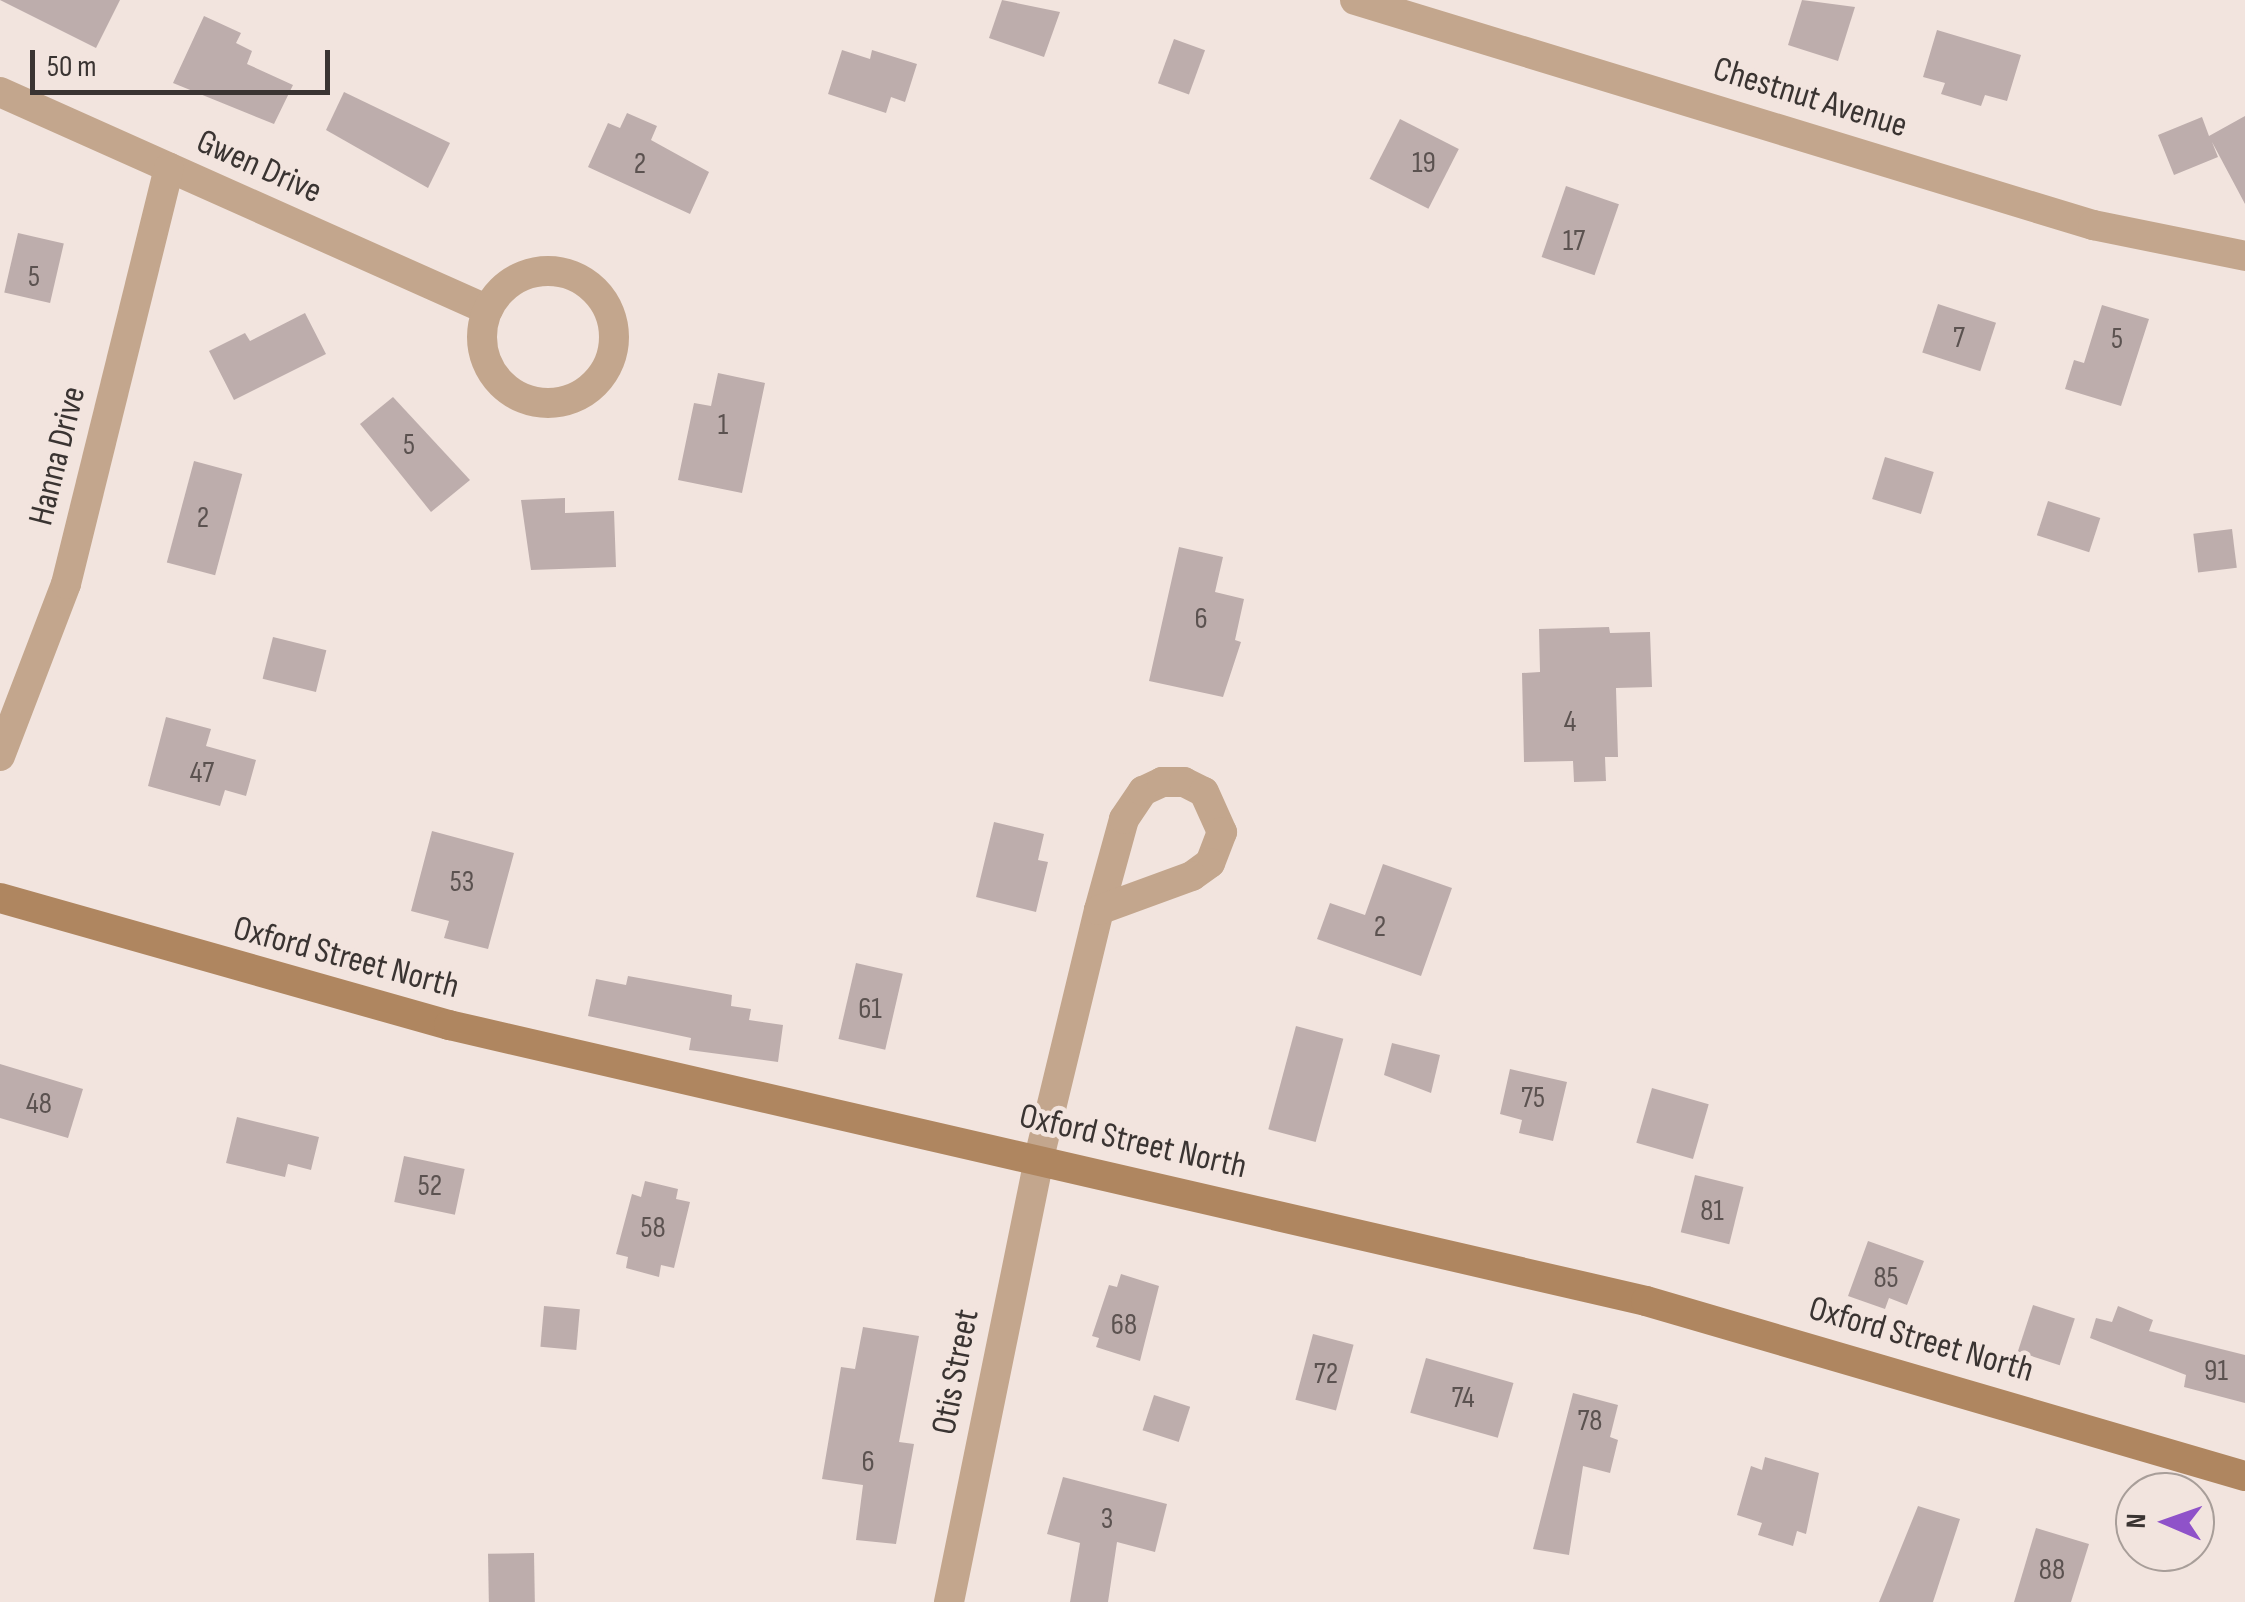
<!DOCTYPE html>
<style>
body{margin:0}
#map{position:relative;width:2245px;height:1602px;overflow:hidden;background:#f2e4de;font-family:"Sofia Sans Condensed",sans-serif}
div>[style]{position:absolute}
.building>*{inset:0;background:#bdadac;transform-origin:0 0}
.street>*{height:30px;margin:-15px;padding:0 15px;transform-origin:15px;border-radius:15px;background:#c3a68d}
.street>.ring{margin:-15px;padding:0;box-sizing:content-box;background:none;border:30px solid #c3a68d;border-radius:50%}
.secondary>*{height:30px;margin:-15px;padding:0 15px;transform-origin:15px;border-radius:15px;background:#af8660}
span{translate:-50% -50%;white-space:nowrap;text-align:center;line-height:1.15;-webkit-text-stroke:9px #f2e4de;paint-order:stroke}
.number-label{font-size:30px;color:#5b5250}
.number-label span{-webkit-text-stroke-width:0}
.street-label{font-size:35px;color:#3a3432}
.north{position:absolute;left:2115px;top:1472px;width:100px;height:100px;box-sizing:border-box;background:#f2e4de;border:2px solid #a89e99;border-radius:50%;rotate:272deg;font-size:28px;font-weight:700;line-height:40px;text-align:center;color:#3a3432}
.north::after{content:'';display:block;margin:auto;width:35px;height:45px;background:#8f52c9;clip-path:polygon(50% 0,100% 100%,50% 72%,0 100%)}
.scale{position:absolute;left:30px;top:50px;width:300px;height:45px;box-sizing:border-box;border:5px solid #3a3432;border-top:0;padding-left:12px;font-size:30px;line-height:35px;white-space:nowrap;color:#3a3432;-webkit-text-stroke:8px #f2e4de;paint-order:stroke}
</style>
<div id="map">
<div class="building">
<div style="clip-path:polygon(0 0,120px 0,96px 48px)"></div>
<div style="clip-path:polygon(1002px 0,1060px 12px,1044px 57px,989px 38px)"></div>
<div style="clip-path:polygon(1802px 0,1855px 7px,1838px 61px,1788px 45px)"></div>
<div style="clip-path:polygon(204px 16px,241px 33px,236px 43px,252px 51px,247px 64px,293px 85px,274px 124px,173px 83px)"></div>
<div style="clip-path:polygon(1937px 30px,2021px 55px,2007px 101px,1985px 95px,1981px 106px,1941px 94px,1945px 83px,1923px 77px)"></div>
<div style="left:1174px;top:39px;width:33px;height:47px;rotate:20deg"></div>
<div style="clip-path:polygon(842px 50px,870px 59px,872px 50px,917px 64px,905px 102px,891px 97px,886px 113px,828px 94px)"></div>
<div style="clip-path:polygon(344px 92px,450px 143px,428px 188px,326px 130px)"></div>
<div style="clip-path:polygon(627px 113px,657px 126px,651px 140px,709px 172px,690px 214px,588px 167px,608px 123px,620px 128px)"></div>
<div style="clip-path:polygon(2245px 116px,2245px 204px,2212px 142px,2218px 157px,2174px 175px,2158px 135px,2202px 117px,2209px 136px)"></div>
<div style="left:1400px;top:119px;width:66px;height:67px;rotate:27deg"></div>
<div style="left:1566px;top:186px;width:56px;height:75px;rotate:19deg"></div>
<div style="left:18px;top:233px;width:47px;height:61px;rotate:13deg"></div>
<div style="left:1938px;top:304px;width:61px;height:51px;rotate:18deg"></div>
<div style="clip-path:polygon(2102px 305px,2149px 319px,2121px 406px,2065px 389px,2074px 360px,2084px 363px)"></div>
<div style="clip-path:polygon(305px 313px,326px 354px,234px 400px,209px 351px,245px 333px,250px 341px)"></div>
<div style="clip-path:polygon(718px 373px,765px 383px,742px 493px,678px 480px,694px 403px,711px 406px)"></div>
<div style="clip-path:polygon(393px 397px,470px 480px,431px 512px,360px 424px)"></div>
<div style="left:1885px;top:457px;width:51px;height:44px;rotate:17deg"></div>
<div style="left:194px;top:461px;width:50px;height:105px;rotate:15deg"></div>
<div style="clip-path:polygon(565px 498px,565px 513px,614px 511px,616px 567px,531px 570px,521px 500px)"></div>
<div style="left:2048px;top:501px;width:55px;height:36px;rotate:18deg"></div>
<div style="left:2232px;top:529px;width:39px;height:39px;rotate:83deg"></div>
<div style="clip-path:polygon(1179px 547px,1223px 557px,1215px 592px,1244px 599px,1235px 640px,1241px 642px,1223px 697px,1149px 681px)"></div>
<div style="clip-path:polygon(1609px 627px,1610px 633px,1650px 632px,1652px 687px,1616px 688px,1618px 757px,1605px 757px,1606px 781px,1574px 782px,1573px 761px,1524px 762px,1522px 673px,1540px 672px,1539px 629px)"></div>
<div style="left:273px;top:637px;width:55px;height:43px;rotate:14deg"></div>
<div style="clip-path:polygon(166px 717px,211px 729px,206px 746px,256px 760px,246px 796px,225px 790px,220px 806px,148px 786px)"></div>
<div style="clip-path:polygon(994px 822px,1044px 834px,1038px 860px,1048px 862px,1036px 912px,976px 897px)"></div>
<div style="clip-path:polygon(432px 831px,514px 853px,488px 949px,444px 938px,449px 921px,411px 911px)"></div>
<div style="clip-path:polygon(1383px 864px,1452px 888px,1421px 976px,1317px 939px,1330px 903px,1365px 915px)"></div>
<div style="left:856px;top:963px;width:48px;height:78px;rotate:13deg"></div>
<div style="clip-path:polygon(628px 976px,732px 995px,731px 1006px,751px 1009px,749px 1020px,783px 1025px,778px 1062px,689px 1050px,691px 1038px,588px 1016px,596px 979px,626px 985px)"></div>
<div style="left:1296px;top:1026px;width:49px;height:107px;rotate:15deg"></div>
<div style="clip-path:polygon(1392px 1043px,1440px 1055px,1431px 1093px,1384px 1075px)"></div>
<div style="clip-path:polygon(0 1064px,83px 1089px,68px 1138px,0 1118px)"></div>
<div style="clip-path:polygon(1510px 1069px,1567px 1082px,1553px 1141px,1519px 1133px,1522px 1120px,1500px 1114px)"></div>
<div style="left:1652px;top:1088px;width:59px;height:57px;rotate:16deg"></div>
<div style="clip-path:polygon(237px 1117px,319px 1137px,311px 1170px,288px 1164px,285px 1177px,226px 1163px)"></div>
<div style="left:404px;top:1156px;width:62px;height:47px;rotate:12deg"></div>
<div style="left:1695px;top:1175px;width:50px;height:59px;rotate:14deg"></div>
<div style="clip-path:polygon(645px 1181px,678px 1189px,676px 1199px,690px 1202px,674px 1268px,661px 1265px,659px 1277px,626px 1268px,628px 1257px,616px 1254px,632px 1194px,641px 1197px)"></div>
<div style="clip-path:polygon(1868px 1241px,1924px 1261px,1907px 1305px,1889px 1298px,1885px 1309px,1848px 1296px)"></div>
<div style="clip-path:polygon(1121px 1274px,1159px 1286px,1140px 1361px,1096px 1347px,1099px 1338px,1092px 1336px,1109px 1285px,1117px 1287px)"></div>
<div style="left:2033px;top:1305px;width:44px;height:49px;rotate:18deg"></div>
<div style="left:544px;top:1306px;width:36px;height:41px;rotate:5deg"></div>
<div style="clip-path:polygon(2118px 1306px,2153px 1320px,2149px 1331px,2245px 1355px,2245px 1403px,2184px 1387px,2186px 1375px,2090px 1338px,2096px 1318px,2112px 1322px)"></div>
<div style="clip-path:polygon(863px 1327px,919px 1336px,899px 1442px,914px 1444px,896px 1544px,856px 1540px,863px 1485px,822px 1479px,841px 1367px,855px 1369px)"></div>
<div style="left:1313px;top:1334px;width:42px;height:68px;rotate:15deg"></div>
<div style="left:1426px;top:1358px;width:91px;height:57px;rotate:16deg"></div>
<div style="clip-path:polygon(1573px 1393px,1618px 1405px,1610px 1437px,1618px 1440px,1610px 1473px,1583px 1466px,1569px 1555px,1533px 1549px)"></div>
<div style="left:1154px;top:1395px;width:38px;height:37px;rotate:18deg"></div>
<div style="clip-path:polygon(1765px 1457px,1819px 1473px,1806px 1534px,1797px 1531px,1793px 1546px,1758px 1535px,1762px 1523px,1737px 1515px,1751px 1466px,1762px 1470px)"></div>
<div style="clip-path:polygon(1063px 1477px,1167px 1504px,1155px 1552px,1117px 1542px,1108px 1602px,1070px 1602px,1080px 1543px,1047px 1534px)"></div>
<div style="clip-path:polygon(1918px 1506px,1960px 1519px,1933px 1602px,1879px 1602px)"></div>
<div style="clip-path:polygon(2036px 1528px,2089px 1544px,2071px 1602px,2014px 1602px)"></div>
<div style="left:534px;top:1553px;width:49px;height:46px;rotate:89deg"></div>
</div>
<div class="street">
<div style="left:1355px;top:0;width:772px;rotate:16.96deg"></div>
<div style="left:2093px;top:225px;width:155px;rotate:11.5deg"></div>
<div style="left:0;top:92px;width:534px;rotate:24.07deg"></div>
<div class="ring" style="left:482px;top:271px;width:102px;height:102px"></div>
<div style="left:0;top:756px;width:184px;rotate:-69deg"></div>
<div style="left:66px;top:584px;width:429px;rotate:-76.1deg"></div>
<div style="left:949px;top:1602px;width:453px;rotate:-78.5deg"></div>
<div style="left:1039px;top:1158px;width:255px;rotate:-76.4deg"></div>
<div style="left:1099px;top:910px;width:94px;rotate:-74.6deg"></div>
<div style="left:1124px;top:819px;width:34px;rotate:-56deg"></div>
<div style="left:1143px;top:791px;width:21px;rotate:-25deg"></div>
<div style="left:1162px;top:782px;width:22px"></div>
<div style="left:1184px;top:782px;width:22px;rotate:27deg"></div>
<div style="left:1204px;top:792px;width:44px;rotate:65.8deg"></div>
<div style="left:1222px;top:832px;width:33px;rotate:111deg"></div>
<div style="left:1210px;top:863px;width:22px;rotate:144deg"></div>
<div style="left:1192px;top:876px;width:99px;rotate:159.9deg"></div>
</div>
<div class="secondary">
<div style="left:0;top:898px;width:467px;rotate:15.8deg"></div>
<div style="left:449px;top:1025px;width:1228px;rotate:12.98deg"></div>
<div style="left:1646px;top:1301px;width:624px;rotate:16.29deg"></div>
</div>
<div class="number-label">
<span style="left:1424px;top:163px">19</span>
<span style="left:640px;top:164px">2</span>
<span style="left:1574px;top:241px">17</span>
<span style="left:34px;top:277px">5</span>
<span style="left:1959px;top:338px">7</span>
<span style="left:2117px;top:339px">5</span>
<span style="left:723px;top:425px">1</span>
<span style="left:409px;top:445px">5</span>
<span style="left:203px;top:518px">2</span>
<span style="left:1201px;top:619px">6</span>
<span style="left:1570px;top:722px">4</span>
<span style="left:202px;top:773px">47</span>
<span style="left:462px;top:882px">53</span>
<span style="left:1380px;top:927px">2</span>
<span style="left:870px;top:1009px">61</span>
<span style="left:1533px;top:1098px">75</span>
<span style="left:39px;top:1104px">48</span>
<span style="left:430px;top:1186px">52</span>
<span style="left:1712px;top:1211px">81</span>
<span style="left:653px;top:1228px">58</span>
<span style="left:1886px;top:1278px">85</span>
<span style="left:1124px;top:1325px">68</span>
<span style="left:2216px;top:1371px">91</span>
<span style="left:1326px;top:1374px">72</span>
<span style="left:1463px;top:1398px">74</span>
<span style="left:1590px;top:1421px">78</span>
<span style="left:868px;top:1462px">6</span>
<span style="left:1107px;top:1519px">3</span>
<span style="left:2052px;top:1570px">88</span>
</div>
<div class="street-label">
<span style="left:1810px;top:98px;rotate:17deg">Chestnut Avenue</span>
<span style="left:259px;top:167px;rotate:24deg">Gwen Drive</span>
<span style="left:58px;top:456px;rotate:-76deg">Hanna Drive</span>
<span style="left:346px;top:958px;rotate:15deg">Oxford Street North</span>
<span style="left:1133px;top:1142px;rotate:13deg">Oxford Street North</span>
<span style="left:1921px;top:1340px;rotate:16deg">Oxford Street North</span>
<span style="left:956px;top:1372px;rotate:-79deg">Otis Street</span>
</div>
<div class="north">N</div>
<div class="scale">50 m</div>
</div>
